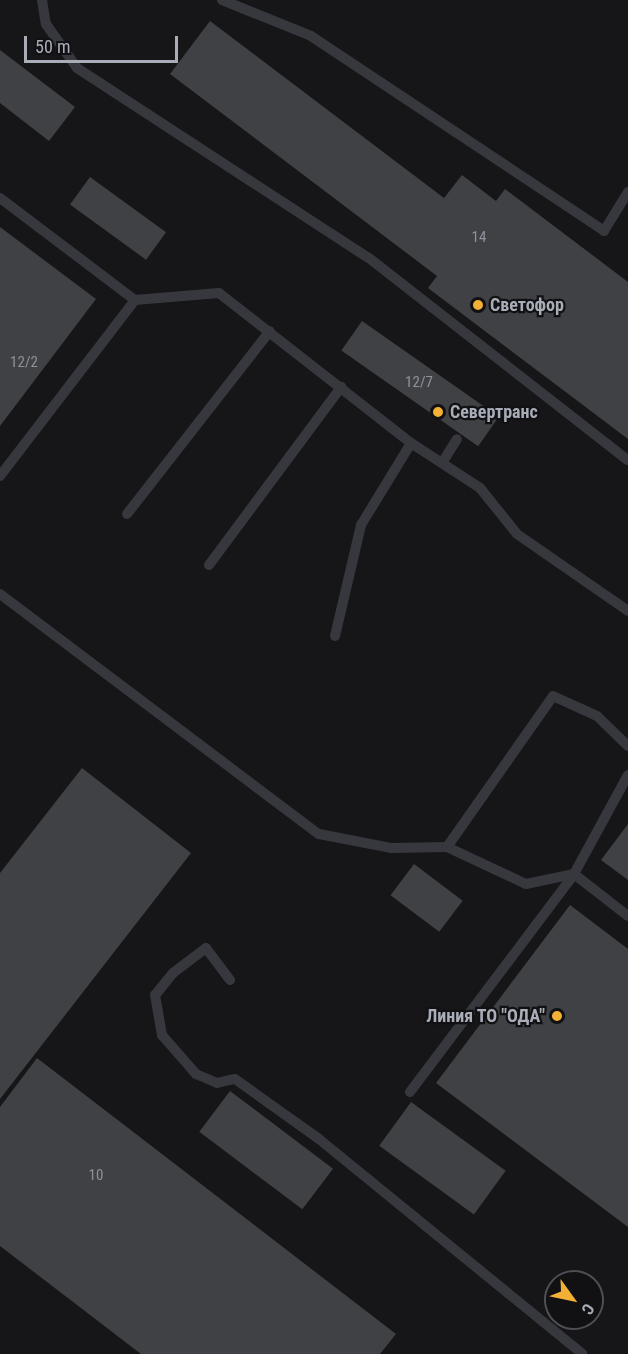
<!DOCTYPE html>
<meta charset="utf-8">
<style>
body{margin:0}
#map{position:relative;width:628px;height:1354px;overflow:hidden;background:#161618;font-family:"Roboto Condensed",sans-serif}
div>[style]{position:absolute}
.building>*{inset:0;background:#404145;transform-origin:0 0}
.service>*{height:10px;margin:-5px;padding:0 5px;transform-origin:5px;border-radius:5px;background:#37383d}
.dots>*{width:16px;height:16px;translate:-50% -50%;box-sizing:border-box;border:3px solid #111113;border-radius:50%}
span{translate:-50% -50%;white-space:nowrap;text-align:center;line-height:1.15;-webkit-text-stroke:4.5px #111113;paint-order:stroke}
.number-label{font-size:15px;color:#8e929b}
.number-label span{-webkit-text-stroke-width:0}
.poi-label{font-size:18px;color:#a8adb8;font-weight:700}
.left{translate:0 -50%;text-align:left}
.right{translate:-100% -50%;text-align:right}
.north{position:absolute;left:544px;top:1270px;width:60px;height:60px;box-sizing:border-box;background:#111113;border:2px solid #4d4f55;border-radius:50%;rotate:123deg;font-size:16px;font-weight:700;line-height:24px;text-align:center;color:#a8adb8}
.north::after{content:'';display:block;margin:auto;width:21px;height:27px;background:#f2b134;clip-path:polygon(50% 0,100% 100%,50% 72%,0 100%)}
.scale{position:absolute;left:24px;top:36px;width:154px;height:27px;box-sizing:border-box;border:3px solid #a8adb8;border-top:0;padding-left:8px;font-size:18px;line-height:21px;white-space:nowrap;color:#a8adb8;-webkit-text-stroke:4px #111113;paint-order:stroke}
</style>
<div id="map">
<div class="building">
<div style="clip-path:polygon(210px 21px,444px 198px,462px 175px,496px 201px,505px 189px,628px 282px,628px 439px,428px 288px,437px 276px,170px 74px)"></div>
<div style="clip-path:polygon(0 50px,75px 107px,49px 141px,0 103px)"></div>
<div style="left:90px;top:177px;width:94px;height:34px;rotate:36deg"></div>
<div style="clip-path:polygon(0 227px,96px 299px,0 426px)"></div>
<div style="left:362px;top:321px;width:167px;height:36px;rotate:35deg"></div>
<div style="clip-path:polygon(82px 768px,191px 853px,0 1099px,0 873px)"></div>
<div style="clip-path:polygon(628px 824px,628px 880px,601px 860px)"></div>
<div style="left:414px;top:864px;width:61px;height:39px;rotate:37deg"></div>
<div style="clip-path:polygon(570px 905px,628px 949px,628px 1227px,436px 1083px)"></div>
<div style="clip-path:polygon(37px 1058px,396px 1334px,380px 1354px,141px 1354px,0 1246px,0 1107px)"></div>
<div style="left:230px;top:1091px;width:129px;height:51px;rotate:37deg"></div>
<div style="left:411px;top:1102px;width:117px;height:54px;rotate:36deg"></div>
</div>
<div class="service">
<div style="left:42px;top:0;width:24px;rotate:81deg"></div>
<div style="left:46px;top:24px;width:54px;rotate:54.8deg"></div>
<div style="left:77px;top:68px;width:348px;rotate:33.1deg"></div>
<div style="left:369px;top:258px;width:328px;rotate:38deg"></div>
<div style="left:222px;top:0;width:96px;rotate:22deg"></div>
<div style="left:311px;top:36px;width:352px;rotate:33.6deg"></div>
<div style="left:604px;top:231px;width:46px;rotate:-58.4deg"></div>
<div style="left:0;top:198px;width:169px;rotate:37.1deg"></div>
<div style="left:135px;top:300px;width:222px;rotate:127.5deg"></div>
<div style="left:135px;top:300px;width:84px;rotate:-4.8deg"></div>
<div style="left:219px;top:293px;width:244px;rotate:38deg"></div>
<div style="left:411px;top:443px;width:82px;rotate:33.1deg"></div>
<div style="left:480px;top:488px;width:59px;rotate:51.2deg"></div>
<div style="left:517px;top:534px;width:135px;rotate:34.7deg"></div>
<div style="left:442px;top:463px;width:28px;rotate:-58deg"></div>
<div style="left:127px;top:514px;width:232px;rotate:-52deg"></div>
<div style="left:209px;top:565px;width:222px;rotate:-53.4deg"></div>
<div style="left:0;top:594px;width:399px;rotate:37deg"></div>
<div style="left:319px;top:834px;width:73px;rotate:11deg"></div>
<div style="left:391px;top:848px;width:56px;rotate:-1deg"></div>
<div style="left:447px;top:847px;width:87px;rotate:25.1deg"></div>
<div style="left:526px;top:884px;width:49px;rotate:-11.8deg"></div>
<div style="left:335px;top:636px;width:114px;rotate:-76.8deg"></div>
<div style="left:361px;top:525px;width:96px;rotate:-58.6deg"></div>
<div style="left:628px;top:775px;width:113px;rotate:118.6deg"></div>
<div style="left:574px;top:874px;width:68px;rotate:37.9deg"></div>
<div style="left:447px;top:847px;width:184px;rotate:-54.9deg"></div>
<div style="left:553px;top:696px;width:48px;rotate:24.4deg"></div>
<div style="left:597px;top:716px;width:43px;rotate:44.1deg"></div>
<div style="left:230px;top:980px;width:40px;rotate:-127deg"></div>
<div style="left:206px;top:948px;width:41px;rotate:142.9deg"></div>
<div style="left:173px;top:973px;width:28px;rotate:129deg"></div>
<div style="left:155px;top:995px;width:41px;rotate:80.1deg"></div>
<div style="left:162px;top:1035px;width:52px;rotate:48.9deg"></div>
<div style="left:196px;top:1074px;width:23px;rotate:23deg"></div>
<div style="left:217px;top:1083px;width:18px;rotate:-13deg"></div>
<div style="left:235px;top:1079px;width:103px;rotate:35.5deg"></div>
<div style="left:319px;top:1139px;width:340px;rotate:39.2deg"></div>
<div style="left:410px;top:1092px;width:273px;rotate:-53deg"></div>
</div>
<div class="dots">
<div style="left:478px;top:305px;background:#f2b134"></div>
<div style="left:438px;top:412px;background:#f2b134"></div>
<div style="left:557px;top:1016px;background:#f2b134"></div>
</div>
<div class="number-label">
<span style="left:479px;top:238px">14</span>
<span style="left:24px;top:363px">12/2</span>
<span style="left:419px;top:383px">12/7</span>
<span style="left:96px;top:1176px">10</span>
</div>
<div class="poi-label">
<span class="left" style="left:490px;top:305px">Светофор</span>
<span class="left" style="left:450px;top:412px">Севертранс</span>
<span class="right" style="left:545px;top:1016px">Линия ТО "ОДА"</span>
</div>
<div class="north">С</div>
<div class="scale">50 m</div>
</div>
